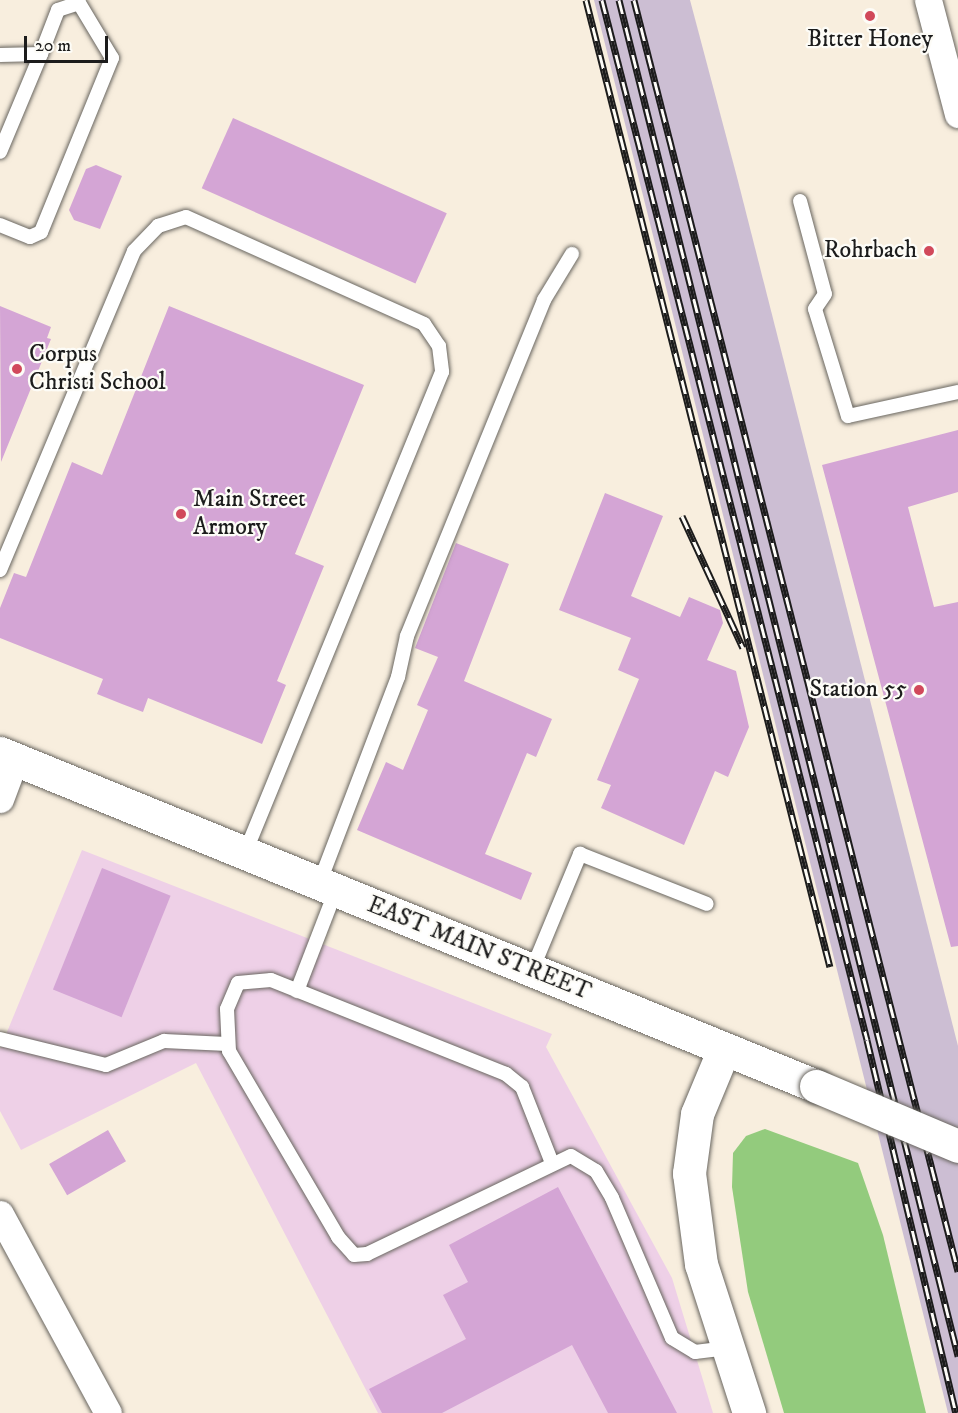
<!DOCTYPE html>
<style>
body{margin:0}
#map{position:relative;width:958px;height:1413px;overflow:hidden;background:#f8eede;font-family:"IM FELL DW Pica",serif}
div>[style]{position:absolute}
.built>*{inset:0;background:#eed0e7}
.industrial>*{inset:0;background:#ccbed3}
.green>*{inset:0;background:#93cb7d}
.building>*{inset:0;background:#d4a5d5;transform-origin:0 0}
.roads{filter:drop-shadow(0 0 2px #696660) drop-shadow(0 0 2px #696660)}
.lane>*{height:14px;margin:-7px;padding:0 7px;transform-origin:7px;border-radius:7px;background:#fff}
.street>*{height:27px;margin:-13.5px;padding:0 13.5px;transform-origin:13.5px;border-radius:13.5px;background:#fff}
.secondary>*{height:33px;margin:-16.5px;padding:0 16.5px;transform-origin:16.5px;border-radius:16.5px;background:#fff}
.primary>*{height:33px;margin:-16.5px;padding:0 16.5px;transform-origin:16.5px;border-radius:16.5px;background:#fff}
.rail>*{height:7px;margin-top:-3.5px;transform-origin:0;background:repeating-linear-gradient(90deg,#fdfcf7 0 14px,#1c1c1c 0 28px);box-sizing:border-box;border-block:2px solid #1c1c1c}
.bridges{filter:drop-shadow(0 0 2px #696660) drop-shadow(0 0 2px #696660)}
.primary-bridge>*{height:33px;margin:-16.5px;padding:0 16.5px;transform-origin:16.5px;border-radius:16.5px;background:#fff}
.dots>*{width:16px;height:16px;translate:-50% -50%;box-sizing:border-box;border:3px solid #fdfcf7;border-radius:50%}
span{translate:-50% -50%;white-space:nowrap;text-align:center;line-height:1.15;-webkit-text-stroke:4.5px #fdfcf7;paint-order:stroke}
.poi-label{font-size:24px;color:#1c1c1c}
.right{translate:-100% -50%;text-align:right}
.left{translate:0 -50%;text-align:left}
.street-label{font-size:24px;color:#1c1c1c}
.scale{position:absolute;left:24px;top:36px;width:84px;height:27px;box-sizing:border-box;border:3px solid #1c1c1c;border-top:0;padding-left:8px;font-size:18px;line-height:21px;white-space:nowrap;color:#1c1c1c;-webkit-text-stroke:4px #fdfcf7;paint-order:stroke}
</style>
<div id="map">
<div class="built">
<div style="clip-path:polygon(82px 850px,552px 1034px,546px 1047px,672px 1278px,713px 1413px,378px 1413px,196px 1063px,21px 1150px,0 1111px,0 1049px)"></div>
</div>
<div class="industrial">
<div style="clip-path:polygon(594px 0,690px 0,738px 181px,958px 1046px,958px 1413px,948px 1413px)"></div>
</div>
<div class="green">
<div style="clip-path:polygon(765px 1129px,858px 1163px,883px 1235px,926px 1413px,784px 1413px,748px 1292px,732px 1187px,733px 1153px,746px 1136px)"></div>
</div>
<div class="building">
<div style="left:233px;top:118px;width:234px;height:77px;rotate:24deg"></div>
<div style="clip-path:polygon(96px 165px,122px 176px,100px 229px,74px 220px,69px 210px,86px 169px)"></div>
<div style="clip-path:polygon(0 306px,51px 327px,47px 338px,51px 339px,1px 462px)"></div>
<div style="clip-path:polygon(169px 306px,364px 385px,295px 554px,324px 566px,277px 681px,286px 685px,262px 744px,148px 698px,143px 712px,122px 704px,97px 694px,103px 679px,0 638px,0 608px,14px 573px,26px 577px,72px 462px,102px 475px)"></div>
<div style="clip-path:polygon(958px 430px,958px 492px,908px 507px,934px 607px,958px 602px,958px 946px,951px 947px,822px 465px)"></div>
<div style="clip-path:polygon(605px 493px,663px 516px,631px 596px,680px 617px,689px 597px,720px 610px,723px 623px,707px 660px,736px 671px,749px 727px,728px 777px,715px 771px,684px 845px,601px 808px,611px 785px,597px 780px,639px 679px,618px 670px,631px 638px,559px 610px)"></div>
<div style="clip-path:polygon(456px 543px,509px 564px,464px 681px,552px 719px,536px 757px,527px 753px,485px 854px,532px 873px,521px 900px,357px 830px,386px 762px,403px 770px,428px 710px,417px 705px,438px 657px,415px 648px)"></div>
<div style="left:102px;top:868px;width:74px;height:131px;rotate:22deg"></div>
<div style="left:108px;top:1130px;width:36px;height:68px;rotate:60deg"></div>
<div style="clip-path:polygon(558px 1187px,677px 1413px,608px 1413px,572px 1345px,442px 1413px,382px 1413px,369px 1389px,466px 1339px,443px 1295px,468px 1282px,449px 1245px)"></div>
</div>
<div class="roads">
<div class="lane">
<div style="left:0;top:55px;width:41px;rotate:-1.4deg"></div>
<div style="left:41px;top:54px;width:106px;rotate:112.7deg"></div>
<div style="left:800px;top:201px;width:96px;rotate:75deg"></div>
<div style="left:825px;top:294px;width:18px;rotate:124deg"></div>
<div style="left:815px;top:309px;width:112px;rotate:72.9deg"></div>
<div style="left:848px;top:416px;width:113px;rotate:-12.3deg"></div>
<div style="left:0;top:225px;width:32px;rotate:22deg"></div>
<div style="left:30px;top:237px;width:12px;rotate:-24deg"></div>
<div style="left:41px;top:232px;width:188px;rotate:-67.8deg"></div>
<div style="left:112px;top:58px;width:64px;rotate:-121deg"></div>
<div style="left:79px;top:3px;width:22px;rotate:162deg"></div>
<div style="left:58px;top:10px;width:47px;rotate:111.1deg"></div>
<div style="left:0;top:570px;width:346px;rotate:-67.2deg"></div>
<div style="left:134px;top:251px;width:35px;rotate:-46deg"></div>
<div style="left:158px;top:226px;width:29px;rotate:-18deg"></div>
<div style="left:186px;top:217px;width:261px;rotate:24.2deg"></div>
<div style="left:424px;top:324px;width:27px;rotate:56deg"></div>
<div style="left:439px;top:346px;width:26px;rotate:83deg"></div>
<div style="left:442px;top:372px;width:520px;rotate:112.27deg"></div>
<div style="left:319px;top:884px;width:222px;rotate:-69.1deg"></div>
<div style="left:398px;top:677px;width:42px;rotate:-77.6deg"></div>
<div style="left:407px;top:636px;width:363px;rotate:-67.8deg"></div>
<div style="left:544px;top:300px;width:54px;rotate:-58.7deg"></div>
<div style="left:532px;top:970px;width:126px;rotate:-67.5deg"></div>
<div style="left:580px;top:854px;width:136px;rotate:21.5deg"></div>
<div style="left:297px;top:991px;width:108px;rotate:-68.9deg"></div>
<div style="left:0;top:1039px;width:109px;rotate:13.8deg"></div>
<div style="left:106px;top:1065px;width:63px;rotate:-22.5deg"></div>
<div style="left:164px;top:1041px;width:63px;rotate:2.7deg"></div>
<div style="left:552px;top:1163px;width:82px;rotate:-111.5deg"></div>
<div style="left:522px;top:1087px;width:21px;rotate:-141deg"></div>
<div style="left:506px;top:1074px;width:253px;rotate:-158.2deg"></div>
<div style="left:271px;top:980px;width:33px;rotate:175deg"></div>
<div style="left:238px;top:983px;width:28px;rotate:113deg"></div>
<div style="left:227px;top:1009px;width:42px;rotate:87.3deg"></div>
<div style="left:229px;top:1051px;width:216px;rotate:59.6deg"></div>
<div style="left:338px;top:1237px;width:24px;rotate:48deg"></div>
<div style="left:354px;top:1255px;width:13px;rotate:-4deg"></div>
<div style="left:367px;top:1254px;width:226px;rotate:-25.7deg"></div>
<div style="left:571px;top:1156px;width:29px;rotate:31deg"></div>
<div style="left:596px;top:1171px;width:31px;rotate:59deg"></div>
<div style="left:612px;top:1198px;width:152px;rotate:66.8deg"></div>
<div style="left:672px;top:1338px;width:27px;rotate:31deg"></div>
<div style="left:695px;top:1352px;width:33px;rotate:-7deg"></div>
</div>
<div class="street">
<div style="left:928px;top:0;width:118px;rotate:75.3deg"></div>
<div style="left:0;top:799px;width:43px;rotate:-69.4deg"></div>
<div style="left:0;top:1214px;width:226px;rotate:61.5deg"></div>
</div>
<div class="secondary">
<div style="left:724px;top:1049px;width:70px;rotate:112.6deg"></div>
<div style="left:697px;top:1114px;width:60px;rotate:97.7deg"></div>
<div style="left:689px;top:1173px;width:92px;rotate:82.5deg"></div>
<div style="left:701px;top:1264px;width:157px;rotate:72.1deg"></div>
</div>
<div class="primary">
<div style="left:0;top:753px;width:881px;rotate:22.2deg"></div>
</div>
</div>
<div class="rail">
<div style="left:586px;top:0;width:997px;rotate:75.84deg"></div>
<div style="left:602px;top:0;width:1073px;rotate:75.7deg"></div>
<div style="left:867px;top:1040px;width:383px;rotate:76.6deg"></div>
<div style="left:619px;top:0;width:1398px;rotate:75.96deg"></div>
<div style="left:634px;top:0;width:1312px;rotate:75.7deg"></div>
<div style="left:682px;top:516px;width:145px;rotate:65.2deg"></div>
</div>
<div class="bridges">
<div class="primary-bridge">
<div style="left:816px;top:1086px;width:154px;rotate:22.9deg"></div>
</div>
</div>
<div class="dots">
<div style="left:870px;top:16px;background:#d1495b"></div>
<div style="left:929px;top:251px;background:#d1495b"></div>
<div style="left:17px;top:369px;background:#d1495b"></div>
<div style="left:181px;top:514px;background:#d1495b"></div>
<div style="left:919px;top:690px;background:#d1495b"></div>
</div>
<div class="poi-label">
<span style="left:870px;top:40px">Bitter Honey</span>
<span class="right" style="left:917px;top:251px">Rohrbach</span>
<span class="left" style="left:29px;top:369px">Corpus<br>Christi School</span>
<span class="left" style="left:193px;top:514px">Main Street<br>Armory</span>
<span class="right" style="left:907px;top:690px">Station 55</span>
</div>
<div class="street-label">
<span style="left:479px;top:949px;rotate:22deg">EAST MAIN STREET</span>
</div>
<div class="scale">20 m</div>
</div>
